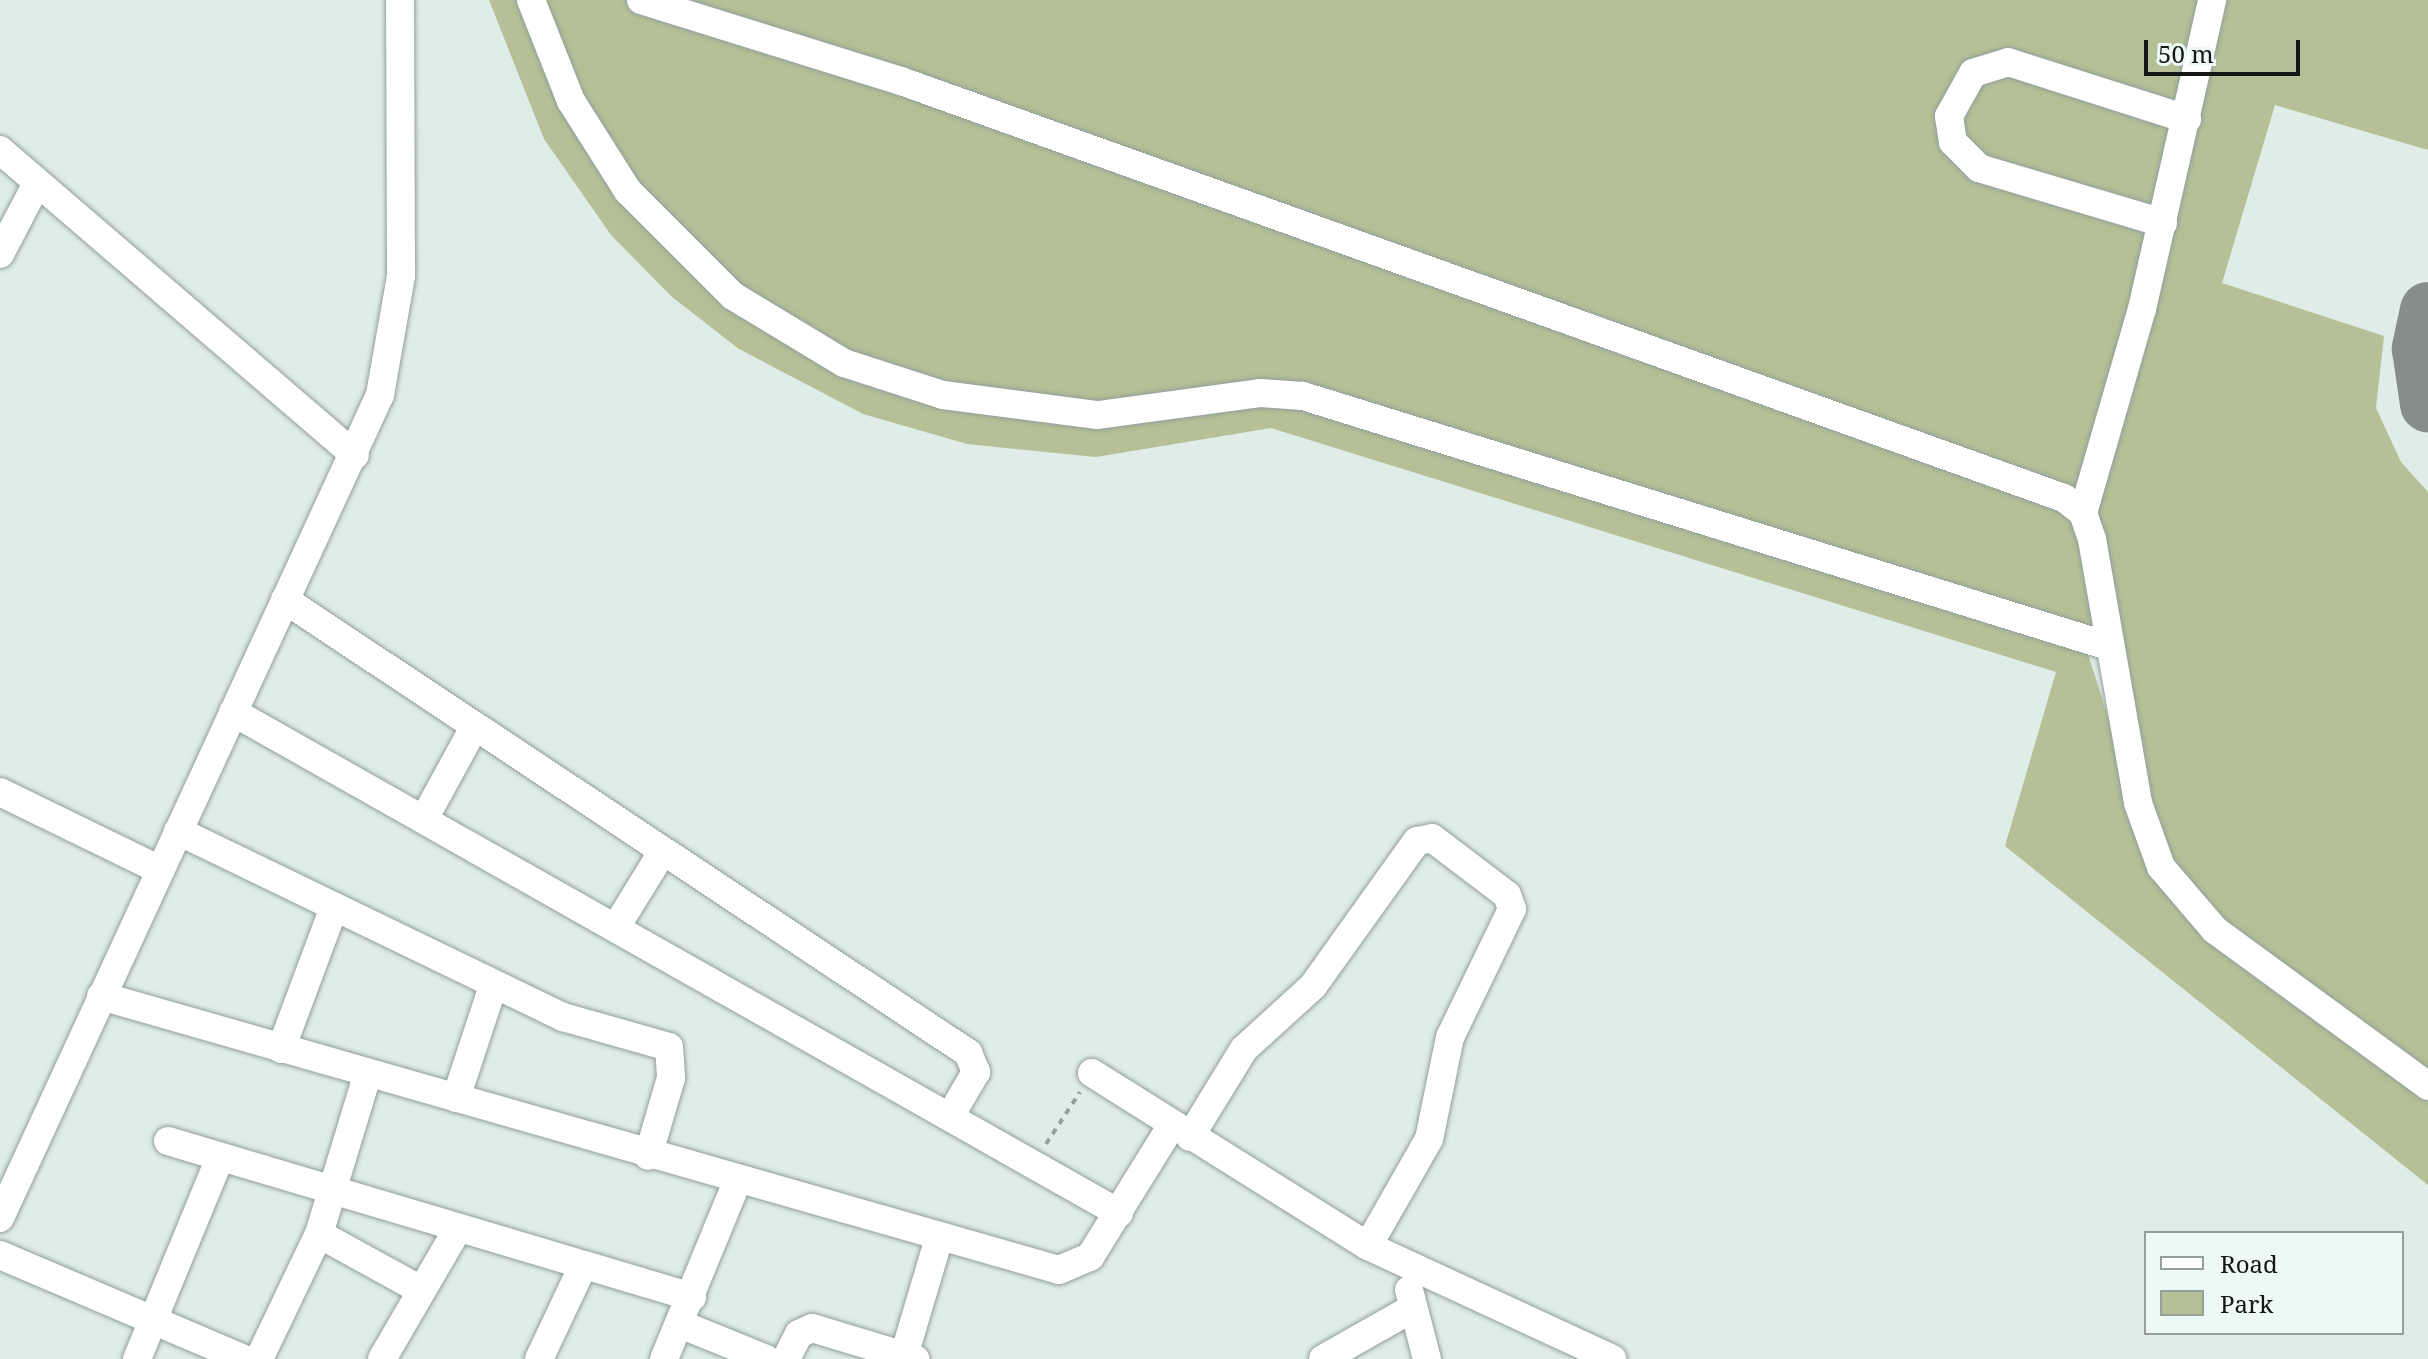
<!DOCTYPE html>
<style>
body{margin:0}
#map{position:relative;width:2428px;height:1359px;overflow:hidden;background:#dfece8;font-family:"Noto Serif",serif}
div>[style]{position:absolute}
.green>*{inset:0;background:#b5c096}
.taxiway>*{height:56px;margin:-28px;padding:0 28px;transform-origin:28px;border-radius:28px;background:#848e8b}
.path>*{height:4px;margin-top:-2px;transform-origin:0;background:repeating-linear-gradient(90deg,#959f9c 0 6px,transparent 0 12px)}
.roads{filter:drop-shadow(0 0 2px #929e9b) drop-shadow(0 0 2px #929e9b)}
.minor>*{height:28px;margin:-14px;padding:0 14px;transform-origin:14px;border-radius:14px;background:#fff}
span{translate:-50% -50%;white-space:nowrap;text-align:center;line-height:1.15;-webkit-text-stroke:8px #ecf9f5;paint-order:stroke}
.legend{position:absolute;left:2144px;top:1231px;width:260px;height:104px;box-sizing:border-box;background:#ecf9f5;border:2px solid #959f9c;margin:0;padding:10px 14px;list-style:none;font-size:24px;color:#131716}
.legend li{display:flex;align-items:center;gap:16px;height:40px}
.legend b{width:40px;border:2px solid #959f9c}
.scale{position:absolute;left:2144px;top:40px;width:156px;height:36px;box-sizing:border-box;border:4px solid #131716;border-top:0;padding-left:10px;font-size:24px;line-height:28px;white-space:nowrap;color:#131716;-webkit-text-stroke:6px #ecf9f5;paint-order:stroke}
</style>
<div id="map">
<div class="green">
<div style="clip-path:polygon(489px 0,525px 0,564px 106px,754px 318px,1032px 417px,1272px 398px,2088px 654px,2159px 878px,2428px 1096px,2428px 1185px,2005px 846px,2056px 672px,1271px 428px,1096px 457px,967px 444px,863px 414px,739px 349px,672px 297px,611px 235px,544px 139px)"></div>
<div style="clip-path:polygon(537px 0,626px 0,787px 47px,2078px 516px,2094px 628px,1330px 397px,1100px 407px,882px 371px,711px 268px,601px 142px)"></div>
<div style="clip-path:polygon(660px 0,2206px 0,2182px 113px,1996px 55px,1947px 146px,2157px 226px,2080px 502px)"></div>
<div style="clip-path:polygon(2219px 0,2428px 0,2428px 150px,2275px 105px,2222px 283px,2384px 336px,2376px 408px,2401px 462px,2428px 492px,2428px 1076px,2209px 912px,2156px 838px,2089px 513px)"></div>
<div style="clip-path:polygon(1992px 70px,2180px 122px,2159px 216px,1980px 163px,1954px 116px)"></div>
</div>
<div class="taxiway">
<div style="left:2428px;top:310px;width:40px;rotate:102deg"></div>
<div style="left:2420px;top:349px;width:56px;rotate:81.7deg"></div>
</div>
<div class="path">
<div style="left:1046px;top:1144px;width:62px;rotate:-56.8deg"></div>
</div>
<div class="roads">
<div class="minor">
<div style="left:531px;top:0;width:109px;rotate:68.4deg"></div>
<div style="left:571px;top:101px;width:107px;rotate:57.7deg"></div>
<div style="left:628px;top:191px;width:148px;rotate:45deg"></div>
<div style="left:733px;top:296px;width:130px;rotate:31.1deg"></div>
<div style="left:844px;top:363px;width:104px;rotate:17.9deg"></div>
<div style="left:943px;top:395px;width:156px;rotate:7.4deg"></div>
<div style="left:1098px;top:415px;width:163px;rotate:-7.7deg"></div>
<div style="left:1260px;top:393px;width:43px;rotate:4deg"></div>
<div style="left:1303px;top:396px;width:840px;rotate:17.25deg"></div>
<div style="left:641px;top:0;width:272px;rotate:17.3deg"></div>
<div style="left:901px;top:81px;width:1235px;rotate:19.73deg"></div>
<div style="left:2064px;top:498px;width:24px;rotate:38deg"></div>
<div style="left:2083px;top:513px;width:28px;rotate:71deg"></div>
<div style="left:2092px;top:539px;width:268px;rotate:80.1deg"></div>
<div style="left:2138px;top:803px;width:68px;rotate:70.2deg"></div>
<div style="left:2161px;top:867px;width:83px;rotate:49.4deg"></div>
<div style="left:2215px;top:930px;width:264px;rotate:36.2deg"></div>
<div style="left:0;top:150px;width:468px;rotate:40.7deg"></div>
<div style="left:2163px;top:223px;width:192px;rotate:-163.4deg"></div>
<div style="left:1979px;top:168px;width:37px;rotate:-135deg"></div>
<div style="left:1953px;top:142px;width:26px;rotate:-99deg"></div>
<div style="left:1949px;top:116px;width:49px;rotate:-60.8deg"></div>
<div style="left:1973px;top:73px;width:37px;rotate:-17deg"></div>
<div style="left:2008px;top:62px;width:188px;rotate:17.7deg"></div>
<div style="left:0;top:254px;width:78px;rotate:-62.4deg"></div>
<div style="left:2083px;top:513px;width:212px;rotate:-73.9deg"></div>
<div style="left:2142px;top:309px;width:317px;rotate:-77.2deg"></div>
<div style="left:285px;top:600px;width:820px;rotate:33.55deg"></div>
<div style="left:968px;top:1053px;width:21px;rotate:67deg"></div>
<div style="left:976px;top:1072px;width:50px;rotate:120.2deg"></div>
<div style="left:233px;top:712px;width:1018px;rotate:29.49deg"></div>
<div style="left:0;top:792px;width:178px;rotate:26deg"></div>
<div style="left:424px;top:819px;width:106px;rotate:-61.3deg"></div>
<div style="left:178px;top:831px;width:428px;rotate:25.8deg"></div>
<div style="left:563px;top:1017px;width:110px;rotate:15.8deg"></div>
<div style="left:669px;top:1047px;width:31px;rotate:86deg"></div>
<div style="left:671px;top:1078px;width:81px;rotate:106.4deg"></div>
<div style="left:616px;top:927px;width:89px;rotate:-58.3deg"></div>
<div style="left:101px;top:996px;width:996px;rotate:15.96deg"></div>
<div style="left:1059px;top:1270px;width:34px;rotate:-23deg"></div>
<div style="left:1090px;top:1257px;width:155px;rotate:-58.2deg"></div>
<div style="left:281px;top:1049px;width:152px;rotate:-69.5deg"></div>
<div style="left:1092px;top:1073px;width:326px;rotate:32.1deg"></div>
<div style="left:1368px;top:1246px;width:269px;rotate:24.8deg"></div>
<div style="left:456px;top:1098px;width:118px;rotate:-71.7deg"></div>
<div style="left:1190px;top:1137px;width:103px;rotate:-58.5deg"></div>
<div style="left:1244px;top:1049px;width:93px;rotate:-42.4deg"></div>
<div style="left:1313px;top:986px;width:178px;rotate:-54.4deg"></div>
<div style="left:1417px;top:841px;width:15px;rotate:-11deg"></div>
<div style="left:1432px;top:838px;width:94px;rotate:37.2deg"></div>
<div style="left:1507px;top:895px;width:15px;rotate:70deg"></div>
<div style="left:1512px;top:909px;width:142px;rotate:115.8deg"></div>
<div style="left:1450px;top:1037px;width:104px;rotate:101.6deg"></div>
<div style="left:1429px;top:1139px;width:123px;rotate:119.7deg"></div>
<div style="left:168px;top:1141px;width:547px;rotate:16.58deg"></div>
<div style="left:0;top:1218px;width:906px;rotate:-65.22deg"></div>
<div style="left:380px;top:395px;width:121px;rotate:-80deg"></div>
<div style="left:401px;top:276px;width:276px;rotate:-90.2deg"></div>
<div style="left:319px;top:1234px;width:116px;rotate:28.8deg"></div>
<div style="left:0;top:1255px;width:265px;rotate:23.1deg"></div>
<div style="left:1409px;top:1290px;width:71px;rotate:75.4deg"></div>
<div style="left:680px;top:1324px;width:93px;rotate:22.1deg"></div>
<div style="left:137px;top:1359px;width:215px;rotate:-67.6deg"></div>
<div style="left:259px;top:1359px;width:139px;rotate:-64.4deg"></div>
<div style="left:319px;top:1234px;width:165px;rotate:-73.1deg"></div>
<div style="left:382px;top:1359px;width:149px;rotate:-59.8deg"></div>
<div style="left:539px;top:1359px;width:101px;rotate:-64.7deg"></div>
<div style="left:664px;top:1359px;width:191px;rotate:-67.6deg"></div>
<div style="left:786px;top:1359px;width:28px;rotate:-63deg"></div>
<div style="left:799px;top:1334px;width:14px;rotate:-25deg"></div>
<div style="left:812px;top:1328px;width:108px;rotate:16.8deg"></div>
<div style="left:903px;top:1359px;width:126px;rotate:-73.4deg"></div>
<div style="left:1323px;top:1359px;width:103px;rotate:-29.5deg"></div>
</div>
</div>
<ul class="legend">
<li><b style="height:10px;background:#fff"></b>Road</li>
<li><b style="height:22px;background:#b5c096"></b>Park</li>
</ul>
<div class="scale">50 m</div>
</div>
